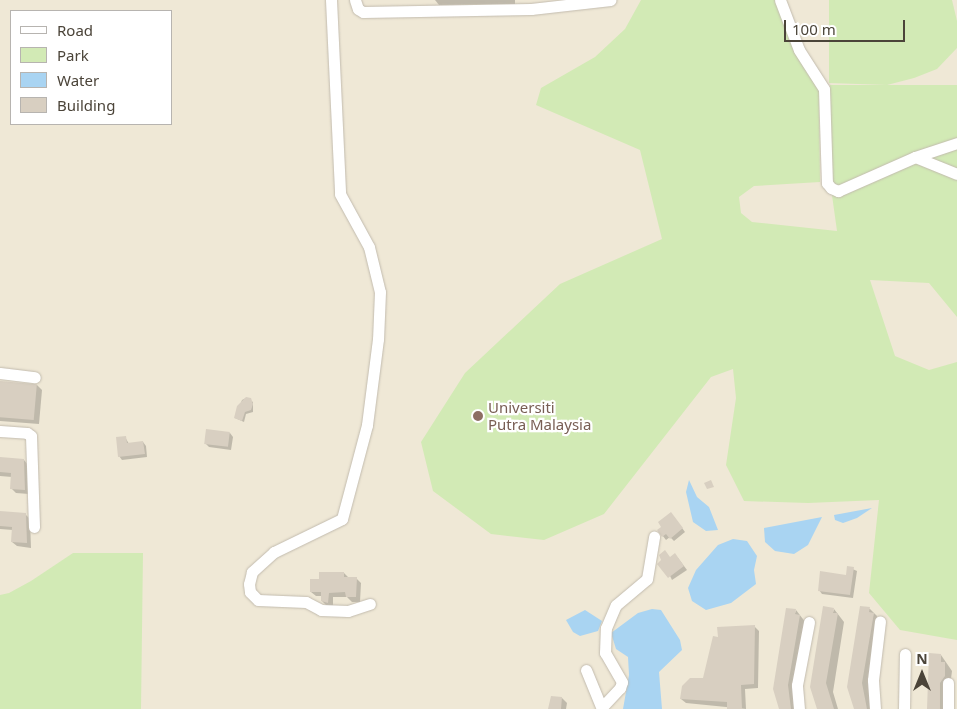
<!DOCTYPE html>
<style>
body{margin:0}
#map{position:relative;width:957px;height:709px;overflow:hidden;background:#f6f3ec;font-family:"Noto Sans",sans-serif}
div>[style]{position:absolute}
.education>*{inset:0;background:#efe8d6}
.green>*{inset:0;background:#d2eab5}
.water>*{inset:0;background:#a9d4f2}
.shadow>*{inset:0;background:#0003}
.building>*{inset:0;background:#d8cfc1;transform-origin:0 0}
.roads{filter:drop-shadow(0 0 1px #c2bbae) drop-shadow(0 0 1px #c2bbae)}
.minor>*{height:11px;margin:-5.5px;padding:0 5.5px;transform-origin:5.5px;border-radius:5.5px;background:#fff}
.dots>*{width:14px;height:14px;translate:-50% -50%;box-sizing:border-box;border:2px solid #fff;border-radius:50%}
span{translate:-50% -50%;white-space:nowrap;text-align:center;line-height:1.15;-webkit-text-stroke:4.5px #fff;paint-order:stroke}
.education-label{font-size:15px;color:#785e54}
.left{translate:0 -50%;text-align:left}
.legend{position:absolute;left:10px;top:10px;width:162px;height:115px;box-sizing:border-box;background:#fff;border:1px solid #b7b4b0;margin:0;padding:6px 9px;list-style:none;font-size:15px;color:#4b4439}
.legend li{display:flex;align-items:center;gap:10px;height:25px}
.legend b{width:25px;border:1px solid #b7b4b0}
.north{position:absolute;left:897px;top:649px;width:50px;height:50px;-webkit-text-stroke:4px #fff;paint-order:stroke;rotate:0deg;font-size:14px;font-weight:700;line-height:20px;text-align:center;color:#4b4439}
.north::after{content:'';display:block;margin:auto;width:18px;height:22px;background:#4b4439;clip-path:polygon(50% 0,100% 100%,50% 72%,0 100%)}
.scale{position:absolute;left:784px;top:20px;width:121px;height:22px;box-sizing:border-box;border:2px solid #4b4439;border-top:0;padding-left:6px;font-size:15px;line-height:18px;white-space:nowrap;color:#4b4439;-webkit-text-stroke:4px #fff;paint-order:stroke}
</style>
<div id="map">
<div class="education">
<div style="clip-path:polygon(evenodd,0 0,957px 0,957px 709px,0 709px,0 0,11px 11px,171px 11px,171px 124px,11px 124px,11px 11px)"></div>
</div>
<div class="green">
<div style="clip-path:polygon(641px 0,776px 0,819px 89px,820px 182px,754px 186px,739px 197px,741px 213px,752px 222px,837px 231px,830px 181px,830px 85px,957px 85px,957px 317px,929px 283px,870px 280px,895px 356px,929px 370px,957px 362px,957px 640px,900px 630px,869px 593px,879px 500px,808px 503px,744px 501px,726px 465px,736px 398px,733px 369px,711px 377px,604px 514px,544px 540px,491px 534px,433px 491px,421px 442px,465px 373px,560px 284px,662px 239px,640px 150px,536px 105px,541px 88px,595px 57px,625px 29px)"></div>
<div style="clip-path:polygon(829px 0,952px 0,957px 21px,957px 48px,937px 69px,914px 78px,887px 85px,829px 83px)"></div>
<div style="clip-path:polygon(73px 553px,143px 553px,141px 709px,0 709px,0 595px,9px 593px,31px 581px)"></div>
</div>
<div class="water">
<div style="clip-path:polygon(689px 480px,697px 497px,709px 507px,718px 530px,706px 531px,693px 522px,686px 492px)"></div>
<div style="clip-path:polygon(872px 508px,857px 518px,843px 523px,835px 520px,834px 515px)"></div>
<div style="clip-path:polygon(822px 517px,808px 545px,794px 554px,775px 551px,765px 542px,764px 528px)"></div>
<div style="clip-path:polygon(733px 539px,747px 541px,757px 556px,754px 570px,756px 584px,731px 603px,706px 610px,692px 601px,688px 588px,696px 570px,718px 545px)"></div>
<div style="clip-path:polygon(652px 609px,661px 610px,680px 640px,682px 650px,659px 672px,662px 709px,623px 709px,629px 675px,628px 657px,616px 649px,611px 633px,638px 613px)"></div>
<div style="clip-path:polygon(585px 610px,602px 621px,598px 631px,580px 636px,573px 632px,566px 620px)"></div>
</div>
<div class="shadow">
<div style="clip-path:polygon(435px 0,515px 0,515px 4px,439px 5px)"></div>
<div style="clip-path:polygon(0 382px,37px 385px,42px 390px,39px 424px,0 421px)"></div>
<div style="clip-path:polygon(246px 398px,253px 402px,253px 412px,246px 414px,244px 422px,235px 418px,242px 400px)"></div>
<div style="clip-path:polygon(230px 433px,233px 437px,231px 450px,209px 447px,206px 444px)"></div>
<div style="clip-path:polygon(125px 437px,129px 444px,143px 442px,146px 446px,147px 457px,122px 460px,119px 456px)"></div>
<div style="clip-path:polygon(0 458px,24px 460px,28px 465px,29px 494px,16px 493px,11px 488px,12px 477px,0 476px)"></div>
<div style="clip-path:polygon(0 512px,25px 514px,30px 519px,31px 548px,17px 546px,12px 542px,13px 530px,0 529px)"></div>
<div style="clip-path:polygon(674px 517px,685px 532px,674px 541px,670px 537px,666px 540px,659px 531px)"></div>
<div style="clip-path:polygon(670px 558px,678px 558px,687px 570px,672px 580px,663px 561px)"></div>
<div style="clip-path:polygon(848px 567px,857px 571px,853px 598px,822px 594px,819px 590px,847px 577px)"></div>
<div style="clip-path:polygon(344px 573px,349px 578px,356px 578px,361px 583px,360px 602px,352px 602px,347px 597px,333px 597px,333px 607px,327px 606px,322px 601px,322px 596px,316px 596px,311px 592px,320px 580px)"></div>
<div style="clip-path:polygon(861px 607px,870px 609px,877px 616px,872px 709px,855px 709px)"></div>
<div style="clip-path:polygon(834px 609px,844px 622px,833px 692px,838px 709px,818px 709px,811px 687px)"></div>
<div style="clip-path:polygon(796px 610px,806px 623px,797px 709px,781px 709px,774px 688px)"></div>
<div style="clip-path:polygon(754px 626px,759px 631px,758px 688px,745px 689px,746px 709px,686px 703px,681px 699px,704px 680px,719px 638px)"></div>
<div style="clip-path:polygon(941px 655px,952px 671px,947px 709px,929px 709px)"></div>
<div style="clip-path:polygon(562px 698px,567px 703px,566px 709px,549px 709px)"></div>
</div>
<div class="building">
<div style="left:0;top:381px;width:37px;height:36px;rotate:5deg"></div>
<div style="clip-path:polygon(246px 397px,251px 398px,253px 404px,251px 410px,245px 412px,242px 421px,234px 418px,237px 406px)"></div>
<div style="left:206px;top:429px;width:24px;height:15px;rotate:7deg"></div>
<div style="clip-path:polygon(126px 436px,127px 443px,143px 441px,145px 454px,118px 457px,116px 437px)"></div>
<div style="clip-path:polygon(0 457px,24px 459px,25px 490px,10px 489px,11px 473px,0 472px)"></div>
<div style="clip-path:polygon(711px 480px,714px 487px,707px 489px,704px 483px)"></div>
<div style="clip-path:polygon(0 511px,26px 513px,27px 543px,11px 542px,12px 527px,0 526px)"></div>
<div style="clip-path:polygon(671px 512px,683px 528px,670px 539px,666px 534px,662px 537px,657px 530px,661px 527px,658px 522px)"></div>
<div style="clip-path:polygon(665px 550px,670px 557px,675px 553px,684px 566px,668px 578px,657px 564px,661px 560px,659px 555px)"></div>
<div style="clip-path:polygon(847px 566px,854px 567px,850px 595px,818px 591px,820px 571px,846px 575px)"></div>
<div style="clip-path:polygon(319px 572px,344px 572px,344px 577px,357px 577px,356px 597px,346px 597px,345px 592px,329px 593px,328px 603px,321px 601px,321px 592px,310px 592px,310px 579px,319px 579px)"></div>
<div style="clip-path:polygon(823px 606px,834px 608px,833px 613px,838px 613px,826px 683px,834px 709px,817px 709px,810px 687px)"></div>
<div style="clip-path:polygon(860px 606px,870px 607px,869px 612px,874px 613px,862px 683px,867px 709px,854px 709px,847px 687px)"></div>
<div style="clip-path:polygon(786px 608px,796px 609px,795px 614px,800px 615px,788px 685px,791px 709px,779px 709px,773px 689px)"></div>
<div style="clip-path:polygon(755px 625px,754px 684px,741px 685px,742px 709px,727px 709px,727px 702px,680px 699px,682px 686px,690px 678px,703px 678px,713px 636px,718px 637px,717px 627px)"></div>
<div style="clip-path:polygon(929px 653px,941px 654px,941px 662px,945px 662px,945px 676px,940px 683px,940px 709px,927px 709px)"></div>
<div style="clip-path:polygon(551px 696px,562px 697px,561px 709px,548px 709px)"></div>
</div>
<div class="roads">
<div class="minor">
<div style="left:331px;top:0;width:194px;rotate:87.3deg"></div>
<div style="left:340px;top:194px;width:60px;rotate:61.3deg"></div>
<div style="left:369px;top:247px;width:46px;rotate:76.3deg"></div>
<div style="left:380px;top:292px;width:47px;rotate:92.4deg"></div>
<div style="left:378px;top:339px;width:87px;rotate:97.3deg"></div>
<div style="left:367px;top:425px;width:97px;rotate:104.9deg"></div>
<div style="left:342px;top:519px;width:76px;rotate:154.1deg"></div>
<div style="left:274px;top:552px;width:30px;rotate:138deg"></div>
<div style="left:252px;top:572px;width:12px;rotate:104deg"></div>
<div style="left:249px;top:584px;width:8px;rotate:83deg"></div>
<div style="left:250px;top:592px;width:11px;rotate:45deg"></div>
<div style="left:258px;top:600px;width:48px;rotate:2.4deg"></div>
<div style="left:306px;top:602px;width:17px;rotate:28deg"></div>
<div style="left:321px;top:610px;width:27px;rotate:2deg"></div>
<div style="left:348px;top:611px;width:23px;rotate:-18deg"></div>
<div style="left:355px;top:0;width:9px;rotate:72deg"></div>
<div style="left:358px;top:9px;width:6px;rotate:31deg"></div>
<div style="left:363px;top:12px;width:168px;rotate:-1deg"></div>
<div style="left:531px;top:9px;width:80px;rotate:-6.5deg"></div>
<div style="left:780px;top:0;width:53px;rotate:69.2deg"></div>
<div style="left:799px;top:50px;width:46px;rotate:57.3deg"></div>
<div style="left:824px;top:89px;width:94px;rotate:88.2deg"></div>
<div style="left:827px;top:183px;width:6px;rotate:51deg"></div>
<div style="left:831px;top:188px;width:8px;rotate:23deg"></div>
<div style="left:838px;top:191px;width:84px;rotate:-23.8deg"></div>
<div style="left:915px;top:157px;width:44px;rotate:-18.4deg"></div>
<div style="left:915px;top:157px;width:45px;rotate:22deg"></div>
<div style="left:0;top:373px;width:35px;rotate:7deg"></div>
<div style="left:0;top:431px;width:27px;rotate:4deg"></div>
<div style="left:27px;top:433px;width:5px;rotate:37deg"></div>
<div style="left:31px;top:436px;width:91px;rotate:88.1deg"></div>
<div style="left:586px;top:670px;width:42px;rotate:67.7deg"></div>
<div style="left:603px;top:706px;width:25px;rotate:-47deg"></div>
<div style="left:620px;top:688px;width:6px;rotate:-72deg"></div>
<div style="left:622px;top:682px;width:34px;rotate:-120deg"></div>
<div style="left:605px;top:653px;width:25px;rotate:-88deg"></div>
<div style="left:606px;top:628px;width:25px;rotate:-67deg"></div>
<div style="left:616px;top:605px;width:40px;rotate:-40deg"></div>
<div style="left:647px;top:579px;width:43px;rotate:-80.5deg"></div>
<div style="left:799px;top:709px;width:24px;rotate:-95deg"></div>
<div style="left:797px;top:685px;width:64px;rotate:-79.2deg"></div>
<div style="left:875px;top:709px;width:29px;rotate:-94deg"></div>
<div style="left:873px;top:680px;width:59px;rotate:-83.2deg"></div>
<div style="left:904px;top:709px;width:55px;rotate:-89deg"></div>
<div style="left:948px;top:709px;width:26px;rotate:-90deg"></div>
</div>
</div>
<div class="dots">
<div style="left:478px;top:416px;background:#8d6e63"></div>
</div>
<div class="education-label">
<span class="left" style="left:488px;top:416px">Universiti<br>Putra Malaysia</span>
</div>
<ul class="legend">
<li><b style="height:6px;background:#fff"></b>Road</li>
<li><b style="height:14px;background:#d2eab5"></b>Park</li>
<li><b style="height:14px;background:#a9d4f2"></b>Water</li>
<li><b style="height:14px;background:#d8cfc1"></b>Building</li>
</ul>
<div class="north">N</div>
<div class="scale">100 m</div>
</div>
